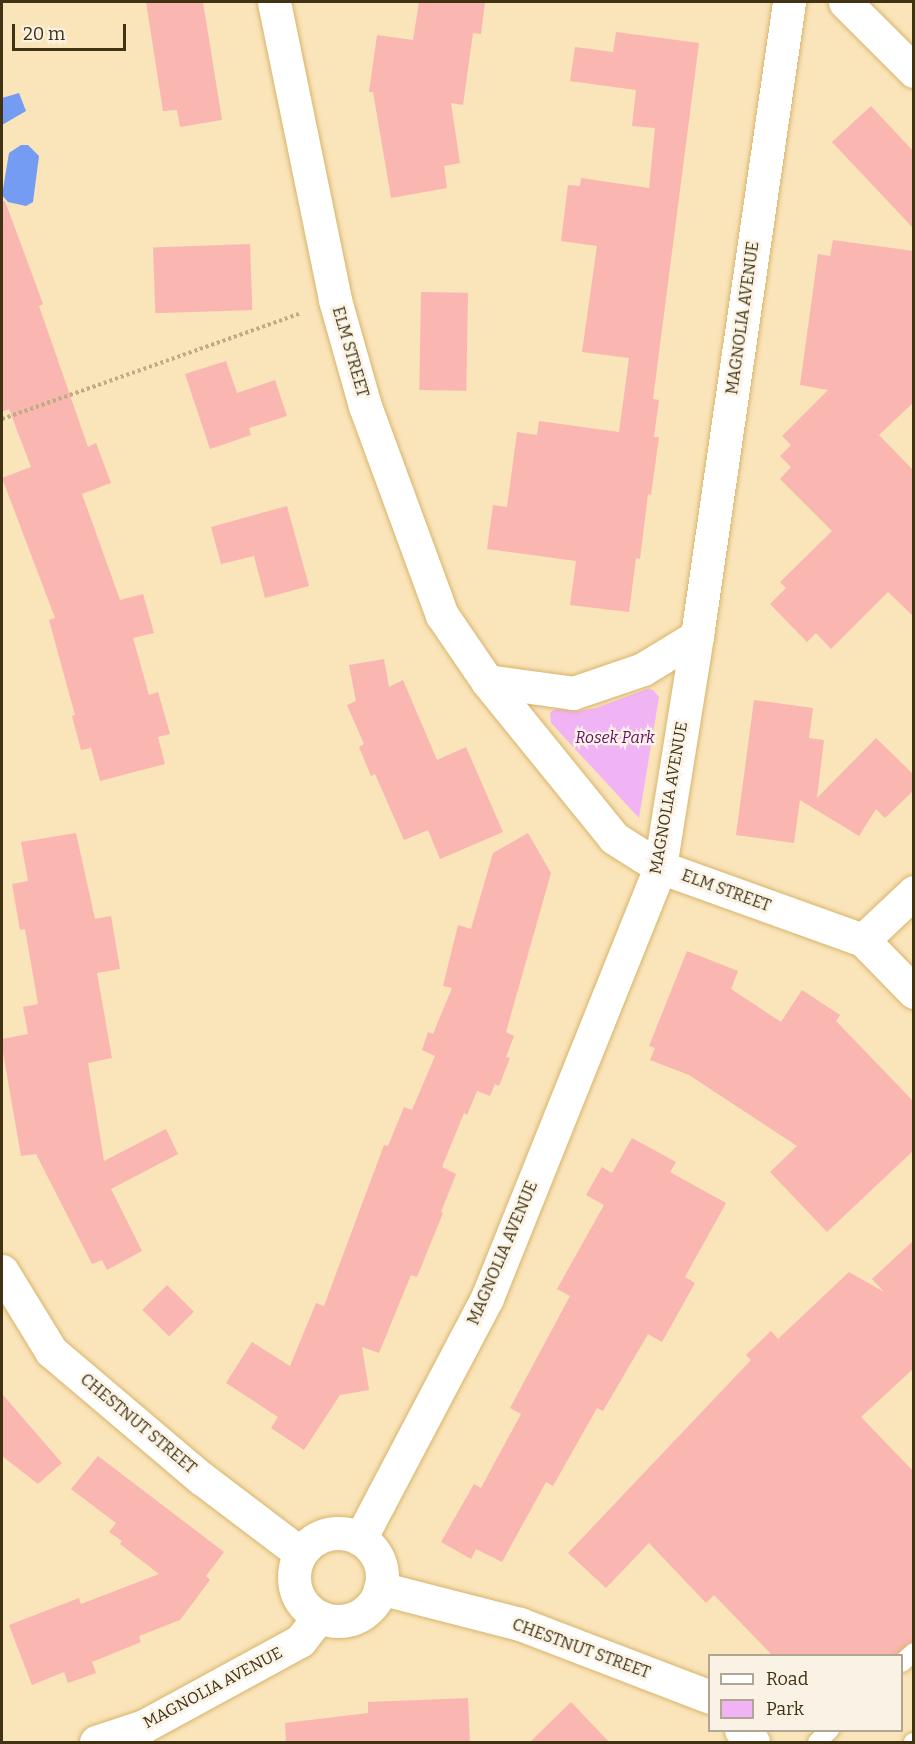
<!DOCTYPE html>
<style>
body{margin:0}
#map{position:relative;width:915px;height:1744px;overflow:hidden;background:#fae4b9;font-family:Bitter,serif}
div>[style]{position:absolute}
.green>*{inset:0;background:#f0b4f5}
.water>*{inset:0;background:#749cf2}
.building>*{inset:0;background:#fab6b1;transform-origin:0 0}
.path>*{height:4px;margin-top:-2px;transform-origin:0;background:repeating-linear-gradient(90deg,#bfab84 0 3px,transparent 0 6px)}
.roads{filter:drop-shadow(0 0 2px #d7b46b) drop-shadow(0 0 2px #d7b46b)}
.service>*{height:18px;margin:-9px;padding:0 9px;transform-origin:9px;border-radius:9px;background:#fff}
.minor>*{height:33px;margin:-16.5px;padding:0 16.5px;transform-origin:16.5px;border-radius:16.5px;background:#fff}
.minor>.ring{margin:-16.5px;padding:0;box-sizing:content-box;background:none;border:33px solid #fff;border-radius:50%}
span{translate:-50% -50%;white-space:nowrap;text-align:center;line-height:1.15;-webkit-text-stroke:4.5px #faf3e5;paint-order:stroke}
.street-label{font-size:16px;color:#403213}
.park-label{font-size:16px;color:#65106d;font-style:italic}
.frame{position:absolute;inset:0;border:3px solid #403213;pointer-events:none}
.legend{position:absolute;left:708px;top:1654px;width:195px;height:78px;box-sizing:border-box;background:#faf3e5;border:2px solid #b0a691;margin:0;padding:8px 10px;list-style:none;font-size:18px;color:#403213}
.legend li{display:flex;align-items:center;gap:12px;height:30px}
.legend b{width:30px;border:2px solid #b0a691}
.scale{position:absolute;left:12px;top:24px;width:114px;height:27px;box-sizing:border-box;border:3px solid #403213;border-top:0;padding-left:8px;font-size:18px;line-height:21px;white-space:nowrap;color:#403213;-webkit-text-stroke:4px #faf3e5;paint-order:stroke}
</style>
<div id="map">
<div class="green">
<div style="clip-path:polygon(647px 689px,653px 690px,659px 697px,639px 818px,551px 723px,550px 713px,555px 709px,577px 711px,596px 708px)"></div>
</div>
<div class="water">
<div style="clip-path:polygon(19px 93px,26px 111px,2px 125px,2px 98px)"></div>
<div style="clip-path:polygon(21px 145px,28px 145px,39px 156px,33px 202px,26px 206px,8px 202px,2px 195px,9px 153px)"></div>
</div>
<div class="building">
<div style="clip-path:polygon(146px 2px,203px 2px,222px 120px,180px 127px,177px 110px,163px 111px)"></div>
<div style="clip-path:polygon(419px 2px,485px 2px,481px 34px,473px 33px,463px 105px,451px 103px,460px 163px,444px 166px,447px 188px,391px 198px,373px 92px,369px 92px,377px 35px,413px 40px)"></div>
<div style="clip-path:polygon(616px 32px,699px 43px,653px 399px,659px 400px,654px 437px,659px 437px,651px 495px,648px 494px,640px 559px,636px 558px,629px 612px,570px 605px,576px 561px,487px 549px,493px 505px,507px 507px,517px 432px,537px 435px,539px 421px,619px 432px,629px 358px,582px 352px,597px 246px,561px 241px,568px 185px,580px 186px,581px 178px,649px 188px,655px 128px,632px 126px,636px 90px,570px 81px,575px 47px,613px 52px)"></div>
<div style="clip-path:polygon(871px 106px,914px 152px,914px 229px,832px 142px)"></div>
<div style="clip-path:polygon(2px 201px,5px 201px,43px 304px,39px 306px,88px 447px,96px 443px,111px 483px,82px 494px,120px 600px,143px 594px,154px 633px,133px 638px,149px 695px,158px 692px,170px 734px,158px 737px,165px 764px,100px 781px,91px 748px,81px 750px,72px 716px,75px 715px,49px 620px,55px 618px,2px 478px,31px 467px,9px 409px,2px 412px)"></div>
<div style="clip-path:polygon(833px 240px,914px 251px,914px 402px,879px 435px,914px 471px,914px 617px,888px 592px,831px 649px,816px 633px,807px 642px,770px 604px,786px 588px,780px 582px,832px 531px,780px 479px,791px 467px,780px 456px,791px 445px,782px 436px,828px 390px,800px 385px,818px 254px,830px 256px)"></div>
<div style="left:250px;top:244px;width:66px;height:97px;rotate:88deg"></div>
<div style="left:421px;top:292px;width:47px;height:98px;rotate:1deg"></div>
<div style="clip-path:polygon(226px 361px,237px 393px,275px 380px,287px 416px,249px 428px,251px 435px,210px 449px,185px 374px)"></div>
<div style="clip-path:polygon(287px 506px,309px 586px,265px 598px,254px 556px,221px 564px,211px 527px)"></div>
<div style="clip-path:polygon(384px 659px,389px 687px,403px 680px,437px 760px,466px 747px,503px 832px,440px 859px,428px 830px,404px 840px,375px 774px,371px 776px,359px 747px,364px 744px,347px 705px,356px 701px,349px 665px)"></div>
<div style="clip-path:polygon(754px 700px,813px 708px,809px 738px,824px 740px,817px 798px,876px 738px,914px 775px,914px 790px,885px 818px,876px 809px,859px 836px,800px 800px,794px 843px,736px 835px)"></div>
<div style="clip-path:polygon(76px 833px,95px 919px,111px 916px,120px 969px,97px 973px,112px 1058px,88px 1063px,104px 1161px,166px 1129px,178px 1154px,111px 1189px,142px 1251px,107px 1270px,102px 1260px,92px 1264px,36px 1154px,21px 1156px,2px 1047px,2px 1039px,28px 1034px,23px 1007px,38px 1004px,25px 929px,20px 930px,12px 884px,28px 881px,21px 842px)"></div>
<div style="clip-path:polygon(528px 833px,551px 873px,506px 1032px,514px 1036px,506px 1057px,510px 1058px,499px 1086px,495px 1084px,490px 1096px,477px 1091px,467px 1115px,464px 1113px,442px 1167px,456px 1174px,441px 1212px,443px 1213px,417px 1277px,411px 1275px,379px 1353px,362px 1347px,369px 1390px,340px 1395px,304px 1450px,271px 1428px,278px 1417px,226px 1383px,252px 1342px,290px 1366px,316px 1303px,324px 1306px,384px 1145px,388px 1146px,404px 1107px,412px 1110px,435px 1056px,422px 1050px,428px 1032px,433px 1034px,452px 988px,443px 986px,458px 925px,471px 929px,493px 853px)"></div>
<div style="clip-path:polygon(687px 951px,738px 971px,731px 989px,781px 1022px,802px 990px,840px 1015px,836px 1021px,914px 1102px,914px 1150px,827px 1232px,770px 1172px,797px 1146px,689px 1075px,650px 1060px,655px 1048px,649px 1046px)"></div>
<div style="clip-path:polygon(632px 1138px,676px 1162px,670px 1172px,726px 1203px,685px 1277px,695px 1283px,662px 1342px,648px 1334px,603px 1411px,597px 1408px,553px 1486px,546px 1482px,502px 1562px,476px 1549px,471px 1559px,441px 1542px,474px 1484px,481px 1488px,521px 1414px,510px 1408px,570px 1296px,557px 1289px,604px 1205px,586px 1195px,602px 1167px,612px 1173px)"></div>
<div style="clip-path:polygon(914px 1240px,914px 1368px,861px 1417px,914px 1472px,914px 1641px,894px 1656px,773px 1656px,714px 1595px,706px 1603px,649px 1543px,606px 1588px,568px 1553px,751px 1360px,746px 1355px,771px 1331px,778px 1339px,849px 1272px,884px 1292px,872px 1279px)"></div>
<div style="left:167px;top:1285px;width:38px;height:35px;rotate:45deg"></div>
<div style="clip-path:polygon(2px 1394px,62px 1463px,38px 1484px,2px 1456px)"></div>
<div style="clip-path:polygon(98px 1456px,224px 1552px,206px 1576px,210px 1580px,180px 1620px,139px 1636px,141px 1642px,92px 1662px,96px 1673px,68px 1683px,64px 1672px,32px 1685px,9px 1625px,79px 1598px,81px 1604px,159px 1574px,120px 1544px,122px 1541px,109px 1532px,116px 1523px,71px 1489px)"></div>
<div style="clip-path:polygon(468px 1698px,470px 1743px,286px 1743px,285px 1723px,368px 1713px,368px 1702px)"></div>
<div style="clip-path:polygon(571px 1702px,610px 1743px,529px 1743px)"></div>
</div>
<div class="path">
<div style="left:2px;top:419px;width:317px;rotate:-19.5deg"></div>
</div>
<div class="roads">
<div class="service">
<div style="left:902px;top:1663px;width:16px;rotate:-43deg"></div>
<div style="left:817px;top:1742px;width:18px;rotate:-43deg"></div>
<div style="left:913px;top:1742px;width:1px"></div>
</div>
<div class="minor">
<div style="left:274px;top:2px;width:304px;rotate:78.4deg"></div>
<div style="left:335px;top:300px;width:110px;rotate:74.2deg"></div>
<div style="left:365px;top:406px;width:223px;rotate:69.8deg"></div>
<div style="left:442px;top:615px;width:80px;rotate:55.7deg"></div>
<div style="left:487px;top:681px;width:202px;rotate:51deg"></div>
<div style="left:614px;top:838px;width:54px;rotate:32.2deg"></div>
<div style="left:660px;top:867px;width:216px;rotate:19.8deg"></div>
<div style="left:863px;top:940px;width:73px;rotate:45.6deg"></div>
<div style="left:845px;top:2px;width:98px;rotate:45deg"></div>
<div style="left:487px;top:681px;width:87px;rotate:7.9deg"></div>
<div style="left:573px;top:693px;width:74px;rotate:-18.9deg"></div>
<div style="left:643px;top:669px;width:63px;rotate:-31.4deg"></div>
<div style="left:863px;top:940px;width:70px;rotate:-43.3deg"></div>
<div style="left:2px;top:1271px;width:94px;rotate:58.5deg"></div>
<div style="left:51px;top:1351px;width:197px;rotate:40.3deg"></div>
<div style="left:201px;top:1478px;width:124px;rotate:37.1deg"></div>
<div class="ring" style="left:294px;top:1533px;width:55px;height:55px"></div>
<div style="left:360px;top:1539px;width:272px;rotate:-62.2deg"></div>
<div style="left:487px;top:1298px;width:464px;rotate:-68.1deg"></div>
<div style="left:660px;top:867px;width:234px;rotate:-80.9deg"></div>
<div style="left:697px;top:636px;width:641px;rotate:-81.74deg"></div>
<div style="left:380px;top:1588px;width:145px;rotate:14.4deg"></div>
<div style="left:520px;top:1624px;width:204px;rotate:21deg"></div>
<div style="left:741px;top:1730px;width:17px;rotate:45deg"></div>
<div style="left:96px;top:1742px;width:51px;rotate:-18.4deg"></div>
<div style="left:144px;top:1726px;width:178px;rotate:-28.6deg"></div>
<div style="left:300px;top:1641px;width:31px;rotate:-52deg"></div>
</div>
</div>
<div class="street-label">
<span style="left:743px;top:318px;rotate:-82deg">MAGNOLIA AVENUE</span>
<span style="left:350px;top:352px;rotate:74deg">ELM STREET</span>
<span style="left:669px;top:798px;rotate:-80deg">MAGNOLIA AVENUE</span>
<span style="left:726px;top:891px;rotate:20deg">ELM STREET</span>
<span style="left:503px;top:1253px;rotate:-67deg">MAGNOLIA AVENUE</span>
<span style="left:138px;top:1424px;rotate:40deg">CHESTNUT STREET</span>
<span style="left:581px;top:1649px;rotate:20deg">CHESTNUT STREET</span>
<span style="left:213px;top:1688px;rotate:-28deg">MAGNOLIA AVENUE</span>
</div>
<div class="park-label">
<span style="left:615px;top:738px">Rosek Park</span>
</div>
<div class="frame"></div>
<ul class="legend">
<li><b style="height:8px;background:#fff"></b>Road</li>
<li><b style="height:16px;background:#f0b4f5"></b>Park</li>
</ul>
<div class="scale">20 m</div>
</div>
